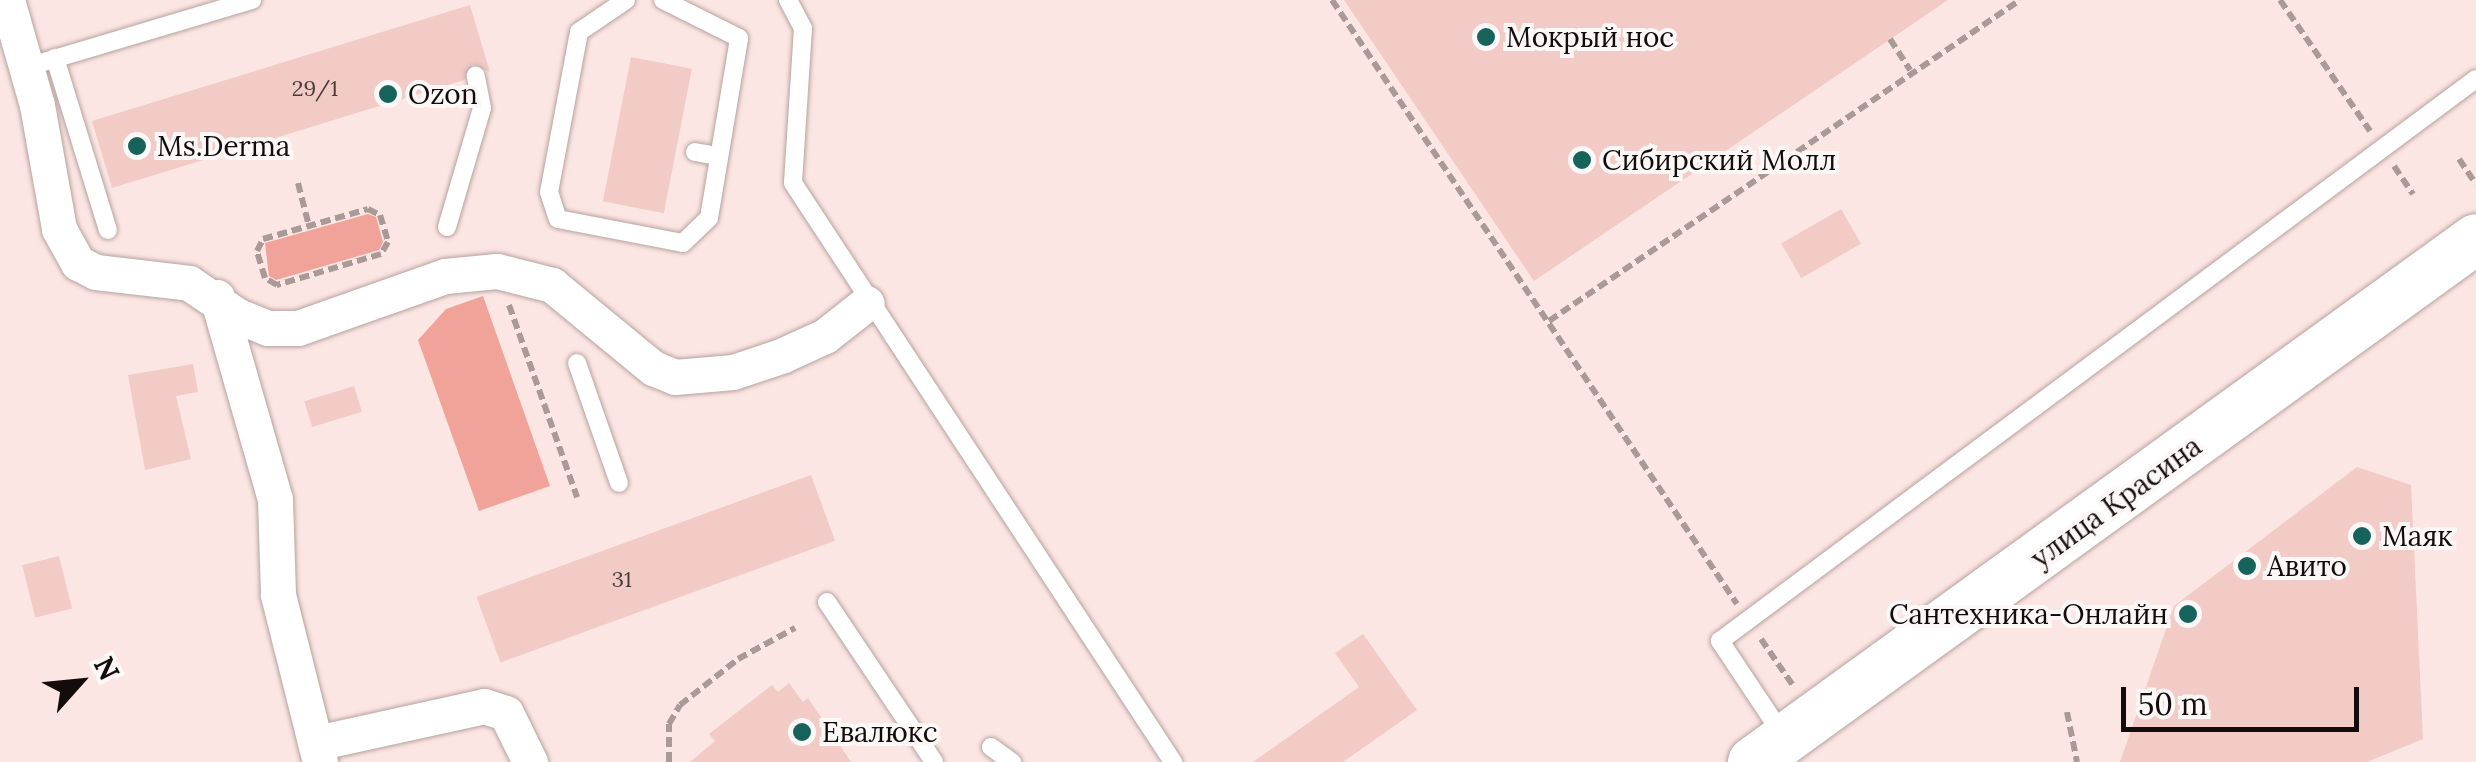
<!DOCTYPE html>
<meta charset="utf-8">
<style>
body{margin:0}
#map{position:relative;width:2476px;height:762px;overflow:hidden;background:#fce6e3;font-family:Lora,serif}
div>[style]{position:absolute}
.green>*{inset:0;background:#f1a39a}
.building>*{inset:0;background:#f2cac6;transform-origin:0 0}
.path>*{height:6px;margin-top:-3px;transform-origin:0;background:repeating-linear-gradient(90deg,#aa9a97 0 10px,transparent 0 15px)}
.roads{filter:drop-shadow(0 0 2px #b6a2a0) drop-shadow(0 0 2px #b6a2a0)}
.lane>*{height:18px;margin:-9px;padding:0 9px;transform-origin:9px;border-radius:9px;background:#fff}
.street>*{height:35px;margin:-17.5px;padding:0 17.5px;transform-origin:17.5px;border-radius:17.5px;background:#fff}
.secondary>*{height:50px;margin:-25px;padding:0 25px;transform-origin:25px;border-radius:25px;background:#fff}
.dots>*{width:28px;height:28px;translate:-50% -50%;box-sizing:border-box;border:5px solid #fcf8f7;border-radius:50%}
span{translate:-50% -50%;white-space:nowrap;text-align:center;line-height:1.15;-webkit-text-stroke:8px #fcf8f7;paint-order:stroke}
.number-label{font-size:22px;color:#4b3c3a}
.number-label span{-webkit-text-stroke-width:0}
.poi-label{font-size:28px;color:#130c0b}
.left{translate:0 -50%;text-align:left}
.right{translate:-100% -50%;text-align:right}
.street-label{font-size:28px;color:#130c0b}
.north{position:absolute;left:30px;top:632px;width:100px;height:100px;-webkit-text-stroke:8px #fcf8f7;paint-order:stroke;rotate:63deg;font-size:28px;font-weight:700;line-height:40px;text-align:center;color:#130c0b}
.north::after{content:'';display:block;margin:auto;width:35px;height:45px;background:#130c0b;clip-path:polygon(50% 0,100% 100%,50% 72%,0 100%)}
.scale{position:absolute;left:2121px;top:687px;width:238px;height:45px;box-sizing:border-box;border:5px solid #130c0b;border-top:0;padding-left:12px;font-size:30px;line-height:35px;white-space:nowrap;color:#130c0b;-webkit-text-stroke:8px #fcf8f7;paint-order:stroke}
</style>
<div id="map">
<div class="green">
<div style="clip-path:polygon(368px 214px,376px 217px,383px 242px,379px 250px,276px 280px,269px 276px,265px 243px)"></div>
<div style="clip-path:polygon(483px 296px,550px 486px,479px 511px,418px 340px,446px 309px)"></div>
</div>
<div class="building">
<div style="clip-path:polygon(1344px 0,1948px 0,1534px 281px)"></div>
<div style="clip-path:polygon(470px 5px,490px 72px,473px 64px,464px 80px,112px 188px,92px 121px)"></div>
<div style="left:631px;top:57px;width:62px;height:147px;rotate:11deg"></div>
<div style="left:1841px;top:209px;width:40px;height:69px;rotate:60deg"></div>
<div style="clip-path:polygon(193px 364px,198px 392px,176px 396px,191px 459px,145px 470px,128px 375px)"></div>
<div style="left:354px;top:386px;width:27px;height:52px;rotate:73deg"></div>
<div style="clip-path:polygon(2357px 467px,2411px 485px,2423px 739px,2367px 762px,2120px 762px,2174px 606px)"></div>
<div style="left:811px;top:475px;width:70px;height:356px;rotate:70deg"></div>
<div style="left:59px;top:556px;width:54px;height:38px;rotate:76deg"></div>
<div style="clip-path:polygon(1363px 634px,1417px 710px,1343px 762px,1253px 762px,1359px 687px,1335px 653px)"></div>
<div style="clip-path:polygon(789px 683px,803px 702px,808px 698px,851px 762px,690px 762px,715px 741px,709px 734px,772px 685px,778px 692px)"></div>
</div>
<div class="path">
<div style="left:1332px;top:0;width:727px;rotate:56.16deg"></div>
<div style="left:2280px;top:0;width:159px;rotate:55.5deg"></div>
<div style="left:1890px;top:39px;width:37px;rotate:57deg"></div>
<div style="left:2459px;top:159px;width:30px;rotate:56deg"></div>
<div style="left:2394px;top:166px;width:34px;rotate:56deg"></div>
<div style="left:298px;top:183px;width:44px;rotate:75.7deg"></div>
<div style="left:368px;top:209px;width:13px;rotate:27deg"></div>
<div style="left:380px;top:215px;width:28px;rotate:73deg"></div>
<div style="left:388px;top:242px;width:14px;rotate:120deg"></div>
<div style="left:381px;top:254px;width:109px;rotate:163.4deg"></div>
<div style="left:277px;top:285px;width:14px;rotate:-150deg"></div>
<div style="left:265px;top:278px;width:28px;rotate:-107deg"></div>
<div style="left:257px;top:251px;width:13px;rotate:-63deg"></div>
<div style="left:263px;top:239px;width:109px;rotate:-15.9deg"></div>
<div style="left:509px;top:305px;width:204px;rotate:70.5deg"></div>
<div style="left:1549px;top:321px;width:570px;rotate:-34.28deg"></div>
<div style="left:1761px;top:639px;width:58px;rotate:55.5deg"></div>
<div style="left:2067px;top:712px;width:51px;rotate:78.7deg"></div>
<div style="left:669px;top:762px;width:38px;rotate:-90deg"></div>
<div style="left:669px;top:724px;width:22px;rotate:-60deg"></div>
<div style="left:680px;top:705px;width:74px;rotate:-38.4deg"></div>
<div style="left:738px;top:659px;width:65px;rotate:-28.5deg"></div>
</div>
<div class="roads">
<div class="lane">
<div style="left:626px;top:0;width:57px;rotate:145.8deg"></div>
<div style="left:579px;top:32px;width:163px;rotate:100.6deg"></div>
<div style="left:549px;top:192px;width:28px;rotate:72deg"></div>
<div style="left:558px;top:219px;width:127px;rotate:10.9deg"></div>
<div style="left:683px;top:243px;width:36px;rotate:-44deg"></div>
<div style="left:709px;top:218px;width:182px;rotate:-80.5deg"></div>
<div style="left:739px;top:38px;width:85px;rotate:-153.4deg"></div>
<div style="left:788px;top:0;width:32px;rotate:62deg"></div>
<div style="left:803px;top:28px;width:155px;rotate:93.7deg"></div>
<div style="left:793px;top:183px;width:693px;rotate:56.72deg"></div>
<div style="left:55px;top:58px;width:180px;rotate:72.9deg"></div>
<div style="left:27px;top:67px;width:235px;rotate:-16.6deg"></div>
<div style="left:695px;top:152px;width:22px;rotate:10deg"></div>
<div style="left:447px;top:227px;width:124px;rotate:-73.6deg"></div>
<div style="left:482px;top:108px;width:33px;rotate:-101deg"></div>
<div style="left:577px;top:363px;width:127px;rotate:70.7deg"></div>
<div style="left:827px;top:602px;width:192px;rotate:56.2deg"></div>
<div style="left:1782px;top:734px;width:112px;rotate:-123.7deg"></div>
<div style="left:1720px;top:641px;width:942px;rotate:-36.63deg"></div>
<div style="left:991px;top:747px;width:26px;rotate:36deg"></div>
</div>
<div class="street">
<div style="left:7px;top:0;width:109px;rotate:74.1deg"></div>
<div style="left:37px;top:105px;width:126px;rotate:79.9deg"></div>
<div style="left:59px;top:229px;width:39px;rotate:61deg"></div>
<div style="left:78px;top:263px;width:20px;rotate:27deg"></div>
<div style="left:96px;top:272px;width:94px;rotate:6.7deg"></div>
<div style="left:189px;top:283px;width:59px;rotate:34deg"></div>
<div style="left:238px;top:316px;width:32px;rotate:22deg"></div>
<div style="left:268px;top:328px;width:30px"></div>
<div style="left:298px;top:328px;width:156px;rotate:-19.5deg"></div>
<div style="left:445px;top:276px;width:52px;rotate:-5.5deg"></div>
<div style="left:497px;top:271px;width:57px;rotate:14.3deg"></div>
<div style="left:552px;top:285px;width:131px;rotate:39.4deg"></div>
<div style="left:653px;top:368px;width:24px;rotate:22deg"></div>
<div style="left:675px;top:377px;width:58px;rotate:-4.9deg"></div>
<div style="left:733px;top:372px;width:51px;rotate:-18.4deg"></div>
<div style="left:781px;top:356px;width:48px;rotate:-24.4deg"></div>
<div style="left:825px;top:336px;width:53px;rotate:-38.2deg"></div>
<div style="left:217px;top:297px;width:210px;rotate:74deg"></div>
<div style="left:275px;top:499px;width:96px;rotate:88.2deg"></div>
<div style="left:278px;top:595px;width:172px;rotate:75.9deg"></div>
<div style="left:316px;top:743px;width:172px;rotate:-12.4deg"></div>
<div style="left:484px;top:706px;width:23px;rotate:18deg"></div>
<div style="left:506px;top:713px;width:55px;rotate:63.9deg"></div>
</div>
<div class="secondary">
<div style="left:1753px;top:762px;width:892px;rotate:-35.88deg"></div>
</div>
</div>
<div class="dots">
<div style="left:1486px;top:37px;background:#16635c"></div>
<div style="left:388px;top:94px;background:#16635c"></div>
<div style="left:137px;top:146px;background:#16635c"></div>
<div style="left:1582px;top:160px;background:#16635c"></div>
<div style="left:2362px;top:536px;background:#16635c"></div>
<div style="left:2247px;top:566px;background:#16635c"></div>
<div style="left:2188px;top:614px;background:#16635c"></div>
<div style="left:802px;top:732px;background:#16635c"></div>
</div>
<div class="number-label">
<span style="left:315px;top:89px">29/1</span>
<span style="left:622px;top:580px">31</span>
</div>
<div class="poi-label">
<span class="left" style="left:1506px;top:37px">Мокрый нос</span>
<span class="left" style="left:408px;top:94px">Ozon</span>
<span class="left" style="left:157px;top:146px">Ms.Derma</span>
<span class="left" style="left:1602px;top:160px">Сибирский Молл</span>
<span class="left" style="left:2382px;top:536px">Маяк</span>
<span class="left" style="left:2267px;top:566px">Авито</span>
<span class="right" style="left:2168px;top:614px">Сантехника-Онлайн</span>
<span class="left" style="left:822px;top:732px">Евалюкс</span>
</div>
<div class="street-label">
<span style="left:2116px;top:502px;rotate:-36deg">улица Красина</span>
</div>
<div class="north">N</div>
<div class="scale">50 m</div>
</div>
